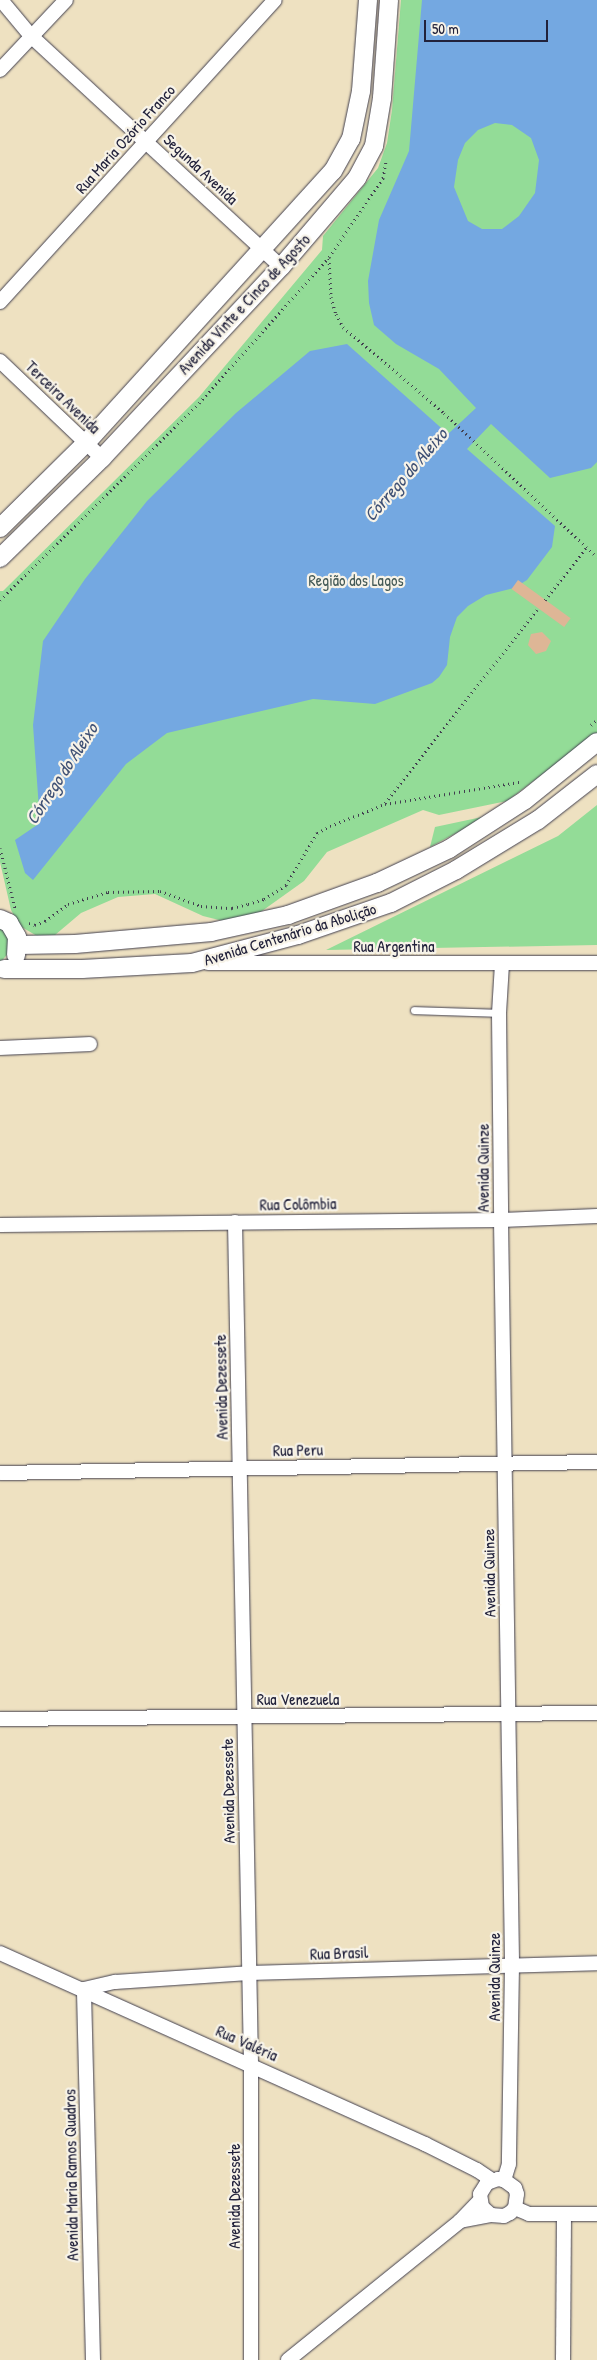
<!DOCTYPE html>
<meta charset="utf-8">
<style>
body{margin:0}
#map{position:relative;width:597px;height:2360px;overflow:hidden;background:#eee1c1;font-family:"Patrick Hand",sans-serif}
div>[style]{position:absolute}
.green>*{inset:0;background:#93dc97}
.water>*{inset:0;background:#74a8e1}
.building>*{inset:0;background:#deb696;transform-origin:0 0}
.path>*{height:3px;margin-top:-1.5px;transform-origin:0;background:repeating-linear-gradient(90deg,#413f4f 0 1px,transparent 0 5px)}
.roads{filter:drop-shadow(0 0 1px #413f4f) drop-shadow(0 0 1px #413f4f)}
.service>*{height:7px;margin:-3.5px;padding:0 3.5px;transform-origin:3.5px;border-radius:3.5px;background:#fff}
.minor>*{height:14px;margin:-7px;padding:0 7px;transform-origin:7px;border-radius:7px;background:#fff}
.tertiary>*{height:18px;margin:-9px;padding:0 9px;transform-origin:9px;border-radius:9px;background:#fff}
span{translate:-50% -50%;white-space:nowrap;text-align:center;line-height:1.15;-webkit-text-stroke:4.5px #f7f3e8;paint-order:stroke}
.street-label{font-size:16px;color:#22223b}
.park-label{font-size:16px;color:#445a57}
.water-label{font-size:18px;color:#3f5175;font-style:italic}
.scale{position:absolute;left:424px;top:20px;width:124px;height:22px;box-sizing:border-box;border:2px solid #22223b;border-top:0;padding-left:6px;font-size:15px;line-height:18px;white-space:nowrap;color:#22223b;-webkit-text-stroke:4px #f7f3e8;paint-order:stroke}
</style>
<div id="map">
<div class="green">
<div style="clip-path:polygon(401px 0,597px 0,597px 733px,507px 801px,439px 815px,423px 810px,327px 852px,304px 881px,255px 916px,223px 921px,203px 916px,155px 894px,118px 897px,81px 913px,55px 935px,37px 936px,20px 926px,11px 910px,0 862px,0 591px,3px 591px,199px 397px,322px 250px,323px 236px,378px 168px,387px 143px,392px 110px)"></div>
<div style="clip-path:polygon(597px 805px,597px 945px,326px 950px,558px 836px)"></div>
<div style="clip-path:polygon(482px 817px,460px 831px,430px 847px,435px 827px)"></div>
<div style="clip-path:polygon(0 927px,9px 937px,10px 951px,0 963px)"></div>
</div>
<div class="water">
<div style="clip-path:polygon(evenodd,422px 0,597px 0,597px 462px,591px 468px,550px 478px,491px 424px,467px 449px,555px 526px,552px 547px,527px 580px,514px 588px,486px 595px,468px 606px,457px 617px,450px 637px,447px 665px,439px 677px,432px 683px,375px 704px,313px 699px,167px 733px,126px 764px,33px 880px,25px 873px,15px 840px,40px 823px,33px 725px,43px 641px,85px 579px,147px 501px,236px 413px,310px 351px,347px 344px,448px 434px,476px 408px,439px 369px,396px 344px,374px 325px,369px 303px,368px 281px,379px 220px,409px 151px,422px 0,495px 123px,512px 125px,531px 138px,539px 160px,535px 193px,519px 216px,502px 229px,482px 229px,468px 221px,454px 187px,458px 160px,465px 143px,478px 130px,495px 123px)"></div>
</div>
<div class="building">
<div style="left:518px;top:580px;width:65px;height:11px;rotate:36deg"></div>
<div style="clip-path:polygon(542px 632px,551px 641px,546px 651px,536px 654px,528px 645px,531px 634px)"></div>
</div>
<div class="path">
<div style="left:329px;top:258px;width:39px;rotate:87deg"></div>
<div style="left:331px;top:297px;width:18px;rotate:74deg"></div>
<div style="left:336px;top:314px;width:15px;rotate:62deg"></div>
<div style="left:343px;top:327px;width:133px;rotate:40.4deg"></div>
<div style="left:444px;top:413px;width:210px;rotate:43.3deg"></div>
<div style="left:0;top:600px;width:280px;rotate:-44.7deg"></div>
<div style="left:199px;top:403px;width:195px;rotate:-48.3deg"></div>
<div style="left:329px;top:257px;width:96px;rotate:-55.6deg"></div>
<div style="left:383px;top:178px;width:17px;rotate:-80deg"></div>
<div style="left:545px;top:600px;width:66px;rotate:-51.7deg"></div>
<div style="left:591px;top:725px;width:8px;rotate:-40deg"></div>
<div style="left:385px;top:803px;width:246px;rotate:-51.8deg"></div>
<div style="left:0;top:848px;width:62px;rotate:76deg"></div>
<div style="left:29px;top:923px;width:6px;rotate:18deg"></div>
<div style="left:35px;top:925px;width:11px;rotate:-22deg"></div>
<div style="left:45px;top:921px;width:29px;rotate:-36deg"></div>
<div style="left:68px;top:904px;width:42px;rotate:-16.7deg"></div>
<div style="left:108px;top:892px;width:52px;rotate:-1.1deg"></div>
<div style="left:160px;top:891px;width:44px;rotate:20.1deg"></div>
<div style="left:201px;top:906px;width:31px;rotate:4deg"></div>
<div style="left:232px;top:908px;width:16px;rotate:-14deg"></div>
<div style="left:248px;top:904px;width:17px;rotate:-17deg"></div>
<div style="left:264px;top:899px;width:26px;rotate:-32deg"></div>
<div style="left:286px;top:885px;width:61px;rotate:-59.2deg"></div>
<div style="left:317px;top:833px;width:15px;rotate:-28deg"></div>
<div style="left:330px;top:826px;width:59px;rotate:-21.8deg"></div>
<div style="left:385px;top:804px;width:136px;rotate:-9.3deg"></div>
</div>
<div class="roads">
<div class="service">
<div style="left:414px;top:1010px;width:85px;rotate:2deg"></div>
</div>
<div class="minor">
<div style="left:1px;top:0;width:47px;rotate:50.2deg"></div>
<div style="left:31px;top:36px;width:340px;rotate:42.7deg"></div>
<div style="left:0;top:70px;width:96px;rotate:-46.7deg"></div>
<div style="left:0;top:302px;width:408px;rotate:-47.7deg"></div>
<div style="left:0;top:361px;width:141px;rotate:43.6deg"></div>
<div style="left:208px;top:963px;width:389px"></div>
<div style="left:502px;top:964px;width:49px;rotate:93.5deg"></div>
<div style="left:499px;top:1013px;width:207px;rotate:89.4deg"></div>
<div style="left:501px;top:1220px;width:745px;rotate:89.15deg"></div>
<div style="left:512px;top:1965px;width:199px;rotate:90.9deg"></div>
<div style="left:509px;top:2164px;width:17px;rotate:107deg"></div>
<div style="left:0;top:1048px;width:90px;rotate:-2.5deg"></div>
<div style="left:235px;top:1222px;width:842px;rotate:88.91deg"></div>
<div style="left:251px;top:2064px;width:296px;rotate:90deg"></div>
<div style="left:0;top:1225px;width:501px;rotate:-0.57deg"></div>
<div style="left:501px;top:1220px;width:96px;rotate:-2.4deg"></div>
<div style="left:0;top:1473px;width:597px;rotate:-1.06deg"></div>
<div style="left:0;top:1719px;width:597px;rotate:-0.58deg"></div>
<div style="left:0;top:1953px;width:466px;rotate:24.2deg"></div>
<div style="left:425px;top:2144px;width:58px;rotate:26.6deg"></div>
<div style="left:477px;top:2170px;width:18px;rotate:34deg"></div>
<div style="left:515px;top:2208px;width:15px;rotate:23deg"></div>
<div style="left:529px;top:2214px;width:68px"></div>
<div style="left:460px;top:2221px;width:32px;rotate:-11deg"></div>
<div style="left:491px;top:2215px;width:13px;rotate:4deg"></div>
<div style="left:504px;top:2216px;width:7px;rotate:-27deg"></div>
<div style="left:510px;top:2213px;width:7px;rotate:-45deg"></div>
<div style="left:515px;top:2208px;width:14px;rotate:-82deg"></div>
<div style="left:517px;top:2194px;width:6px;rotate:-108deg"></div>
<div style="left:515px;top:2188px;width:14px;rotate:-144deg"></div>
<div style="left:504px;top:2180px;width:6px;rotate:-171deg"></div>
<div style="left:498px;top:2179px;width:12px;rotate:160deg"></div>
<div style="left:487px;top:2183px;width:13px;rotate:122deg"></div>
<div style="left:480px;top:2194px;width:13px;rotate:81deg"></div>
<div style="left:482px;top:2207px;width:12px;rotate:42deg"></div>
<div style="left:93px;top:2360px;width:371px;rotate:-91.4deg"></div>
<div style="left:84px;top:1989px;width:32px;rotate:-13deg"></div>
<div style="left:115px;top:1982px;width:134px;rotate:-3.8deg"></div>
<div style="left:249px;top:1973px;width:348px;rotate:-1.6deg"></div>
<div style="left:288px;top:2360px;width:221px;rotate:-38.9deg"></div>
<div style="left:460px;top:2221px;width:29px;rotate:-46deg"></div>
<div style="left:563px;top:2360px;width:146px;rotate:-89.6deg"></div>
</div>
<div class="tertiary">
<div style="left:0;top:528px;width:121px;rotate:-44.7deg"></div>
<div style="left:86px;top:443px;width:367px;rotate:-47.8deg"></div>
<div style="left:333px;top:171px;width:37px;rotate:-61deg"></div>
<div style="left:351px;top:139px;width:49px;rotate:-78.2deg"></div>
<div style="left:361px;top:91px;width:91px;rotate:-85.6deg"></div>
<div style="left:0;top:558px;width:143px;rotate:-44.4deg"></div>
<div style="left:102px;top:458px;width:262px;rotate:-46.9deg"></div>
<div style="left:281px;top:267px;width:117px;rotate:-49.5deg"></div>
<div style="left:357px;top:178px;width:36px;rotate:-62deg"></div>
<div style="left:374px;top:146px;width:49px;rotate:-80.5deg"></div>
<div style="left:382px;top:98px;width:98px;rotate:-85.9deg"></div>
<div style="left:0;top:919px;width:10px;rotate:24deg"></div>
<div style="left:9px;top:923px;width:16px;rotate:60deg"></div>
<div style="left:17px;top:937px;width:18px;rotate:93deg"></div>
<div style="left:18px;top:945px;width:57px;rotate:-1deg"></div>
<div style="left:75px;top:944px;width:137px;rotate:-5deg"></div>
<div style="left:211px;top:932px;width:79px;rotate:-12.4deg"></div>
<div style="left:288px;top:915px;width:95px;rotate:-19.8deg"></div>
<div style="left:377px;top:883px;width:80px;rotate:-25.3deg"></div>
<div style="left:449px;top:849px;width:90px;rotate:-32.8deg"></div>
<div style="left:525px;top:800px;width:92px;rotate:-38.9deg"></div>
<div style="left:4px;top:969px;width:78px"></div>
<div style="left:82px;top:969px;width:110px;rotate:-3.1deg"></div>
<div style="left:192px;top:963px;width:110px;rotate:-14.8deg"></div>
<div style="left:298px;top:935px;width:98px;rotate:-19deg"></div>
<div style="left:391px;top:903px;width:73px;rotate:-26.9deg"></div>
<div style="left:456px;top:870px;width:96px;rotate:-31.4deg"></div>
<div style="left:538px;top:820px;width:75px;rotate:-37.9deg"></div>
</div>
</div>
<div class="street-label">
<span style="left:125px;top:139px;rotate:-48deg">Rua Maria Ozório Franco</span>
<span style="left:201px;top:169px;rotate:43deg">Segunda Avenida</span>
<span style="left:244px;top:304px;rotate:-47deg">Avenida Vinte e Cinco de Agosto</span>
<span style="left:63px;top:397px;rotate:44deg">Terceira Avenida</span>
<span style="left:290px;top:934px;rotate:-17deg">Avenida Centenário da Abolição</span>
<span style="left:394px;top:946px">Rua Argentina</span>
<span style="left:483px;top:1168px;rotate:-90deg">Avenida Quinze</span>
<span style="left:298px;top:1204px;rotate:-1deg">Rua Colômbia</span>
<span style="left:221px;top:1387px;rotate:-91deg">Avenida Dezessete</span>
<span style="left:298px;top:1450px;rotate:-1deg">Rua Peru</span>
<span style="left:489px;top:1573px;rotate:-91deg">Avenida Quinze</span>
<span style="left:298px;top:1699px">Rua Venezuela</span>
<span style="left:228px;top:1791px;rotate:-91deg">Avenida Dezessete</span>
<span style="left:339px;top:1953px;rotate:-2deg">Rua Brasil</span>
<span style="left:494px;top:1977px;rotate:-90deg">Avenida Quinze</span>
<span style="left:247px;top:2043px;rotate:24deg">Rua Valéria</span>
<span style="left:71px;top:2175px;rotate:-91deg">Avenida Maria Ramos Quadros</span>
<span style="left:234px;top:2196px;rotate:-90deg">Avenida Dezessete</span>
</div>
<div class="park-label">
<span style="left:356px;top:580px">Região dos Lagos</span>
</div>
<div class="water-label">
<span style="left:406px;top:475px;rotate:-49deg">Córrego do Aleixo</span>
<span style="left:62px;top:774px;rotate:-57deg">Córrego do Aleixo</span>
</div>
<div class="scale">50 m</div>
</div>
